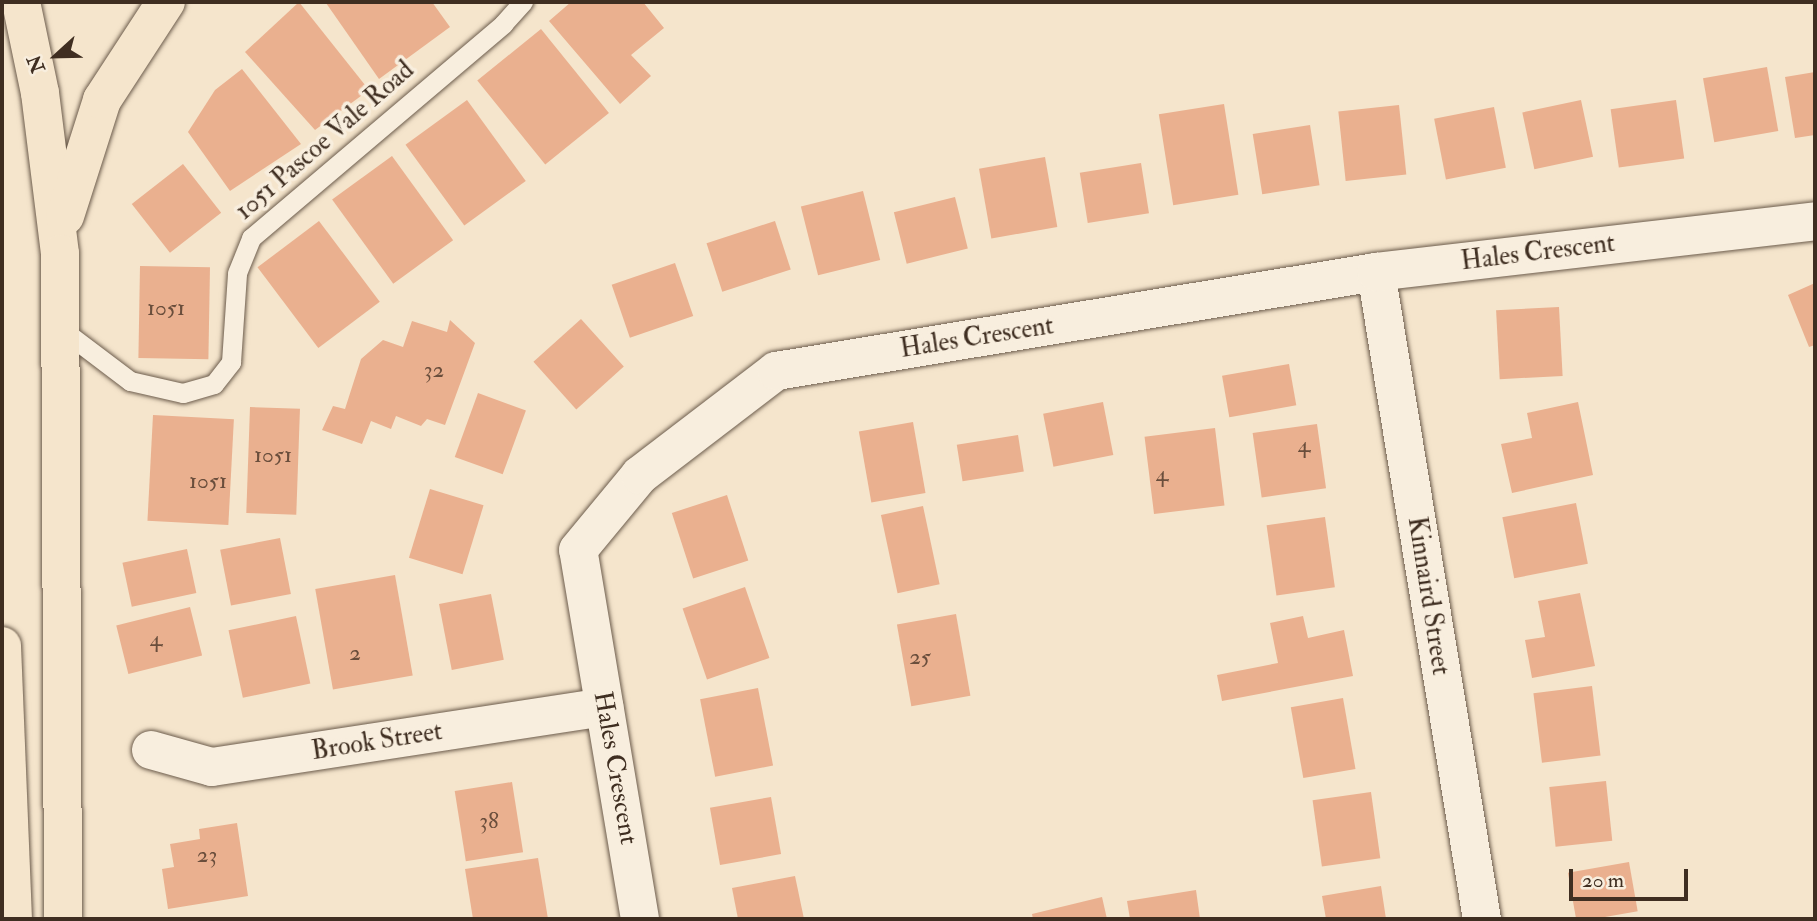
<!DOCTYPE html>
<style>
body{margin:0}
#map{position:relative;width:1817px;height:921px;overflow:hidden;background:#f5e5cc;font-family:"IM FELL Double Pica",serif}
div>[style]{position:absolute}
.building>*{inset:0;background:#eab08f;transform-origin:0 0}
.roads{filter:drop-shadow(0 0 2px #6c5c4c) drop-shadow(0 0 2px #6c5c4c)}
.lane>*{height:19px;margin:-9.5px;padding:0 9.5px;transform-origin:9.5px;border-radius:9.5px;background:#f8eede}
.street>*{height:38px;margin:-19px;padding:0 19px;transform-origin:19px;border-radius:19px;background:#f8eede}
.primary>*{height:38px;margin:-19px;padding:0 19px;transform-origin:19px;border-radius:19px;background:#f5e5cc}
span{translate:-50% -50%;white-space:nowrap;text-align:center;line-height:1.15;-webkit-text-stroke:7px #f8eede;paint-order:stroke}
.number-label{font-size:23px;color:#6a4e3c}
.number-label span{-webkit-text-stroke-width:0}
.street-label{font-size:26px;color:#3f2e21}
.frame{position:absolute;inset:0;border:4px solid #3f2e21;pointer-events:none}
.north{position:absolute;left:21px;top:21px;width:70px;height:70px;-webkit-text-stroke:5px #f8eede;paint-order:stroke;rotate:248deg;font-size:19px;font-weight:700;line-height:28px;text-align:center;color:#3f2e21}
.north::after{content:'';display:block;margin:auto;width:24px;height:32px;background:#3f2e21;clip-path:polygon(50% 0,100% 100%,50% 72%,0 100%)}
.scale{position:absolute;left:1569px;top:869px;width:119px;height:32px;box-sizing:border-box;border:4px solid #3f2e21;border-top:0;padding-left:9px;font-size:21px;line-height:24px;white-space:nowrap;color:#3f2e21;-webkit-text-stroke:5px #f8eede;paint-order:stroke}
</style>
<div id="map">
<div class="building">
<div style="clip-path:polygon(299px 2px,369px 90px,315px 130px,245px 52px)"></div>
<div style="clip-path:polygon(432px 2px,450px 27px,379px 79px,326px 3px)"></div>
<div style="clip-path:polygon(571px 2px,643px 2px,664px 28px,631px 55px,651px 76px,620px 104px,549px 21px)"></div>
<div style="left:541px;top:29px;width:108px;height:82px;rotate:51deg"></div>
<div style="left:1767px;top:67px;width:65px;height:65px;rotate:80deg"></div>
<div style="clip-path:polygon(242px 69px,301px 144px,230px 191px,188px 132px,215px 90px)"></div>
<div style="clip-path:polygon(1815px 72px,1815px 135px,1795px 138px,1785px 77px)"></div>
<div style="left:467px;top:100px;width:100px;height:76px;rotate:54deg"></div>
<div style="left:1581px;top:100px;width:58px;height:60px;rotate:78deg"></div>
<div style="left:1676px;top:100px;width:59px;height:66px;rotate:82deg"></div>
<div style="left:1224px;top:104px;width:92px;height:66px;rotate:81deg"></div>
<div style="left:1399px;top:105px;width:70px;height:61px;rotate:84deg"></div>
<div style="left:1494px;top:107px;width:62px;height:61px;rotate:79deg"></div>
<div style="left:1310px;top:125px;width:61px;height:58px;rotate:81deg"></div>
<div style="left:392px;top:156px;width:104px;height:74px;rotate:54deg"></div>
<div style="left:1045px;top:157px;width:71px;height:67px;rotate:80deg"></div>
<div style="left:1141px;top:163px;width:51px;height:62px;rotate:81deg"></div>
<div style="left:183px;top:164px;width:62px;height:65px;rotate:52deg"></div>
<div style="left:863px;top:191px;width:71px;height:64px;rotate:76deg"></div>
<div style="left:955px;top:197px;width:53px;height:63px;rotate:76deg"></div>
<div style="left:319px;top:221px;width:101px;height:77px;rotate:53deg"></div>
<div style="left:775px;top:221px;width:51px;height:72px;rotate:72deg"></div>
<div style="left:675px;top:263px;width:56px;height:67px;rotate:71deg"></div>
<div style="left:140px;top:266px;width:70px;height:92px;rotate:1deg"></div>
<div style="clip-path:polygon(1815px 283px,1815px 345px,1809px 347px,1788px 295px)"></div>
<div style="left:1559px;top:307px;width:69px;height:63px;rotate:87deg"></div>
<div style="left:581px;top:319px;width:64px;height:64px;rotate:48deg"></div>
<div style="clip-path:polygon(450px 320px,475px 343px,445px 425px,427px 419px,421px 426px,396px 416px,391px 429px,371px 421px,362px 444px,322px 430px,333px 406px,345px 409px,361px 359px,383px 340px,403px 347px,412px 321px,447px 332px)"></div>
<div style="left:1289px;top:364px;width:42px;height:68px;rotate:80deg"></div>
<div style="left:478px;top:393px;width:51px;height:68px;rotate:20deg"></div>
<div style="left:1103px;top:402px;width:54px;height:61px;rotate:79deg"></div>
<div style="clip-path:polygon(1578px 402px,1593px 475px,1512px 493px,1501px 444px,1532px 438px,1527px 413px)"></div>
<div style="left:250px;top:407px;width:50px;height:106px;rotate:2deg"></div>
<div style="left:153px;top:415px;width:81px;height:106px;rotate:3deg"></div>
<div style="left:913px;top:422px;width:72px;height:55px;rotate:80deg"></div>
<div style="left:1317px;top:424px;width:65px;height:65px;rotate:82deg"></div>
<div style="left:1215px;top:428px;width:78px;height:71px;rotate:83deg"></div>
<div style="left:1018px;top:435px;width:37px;height:62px;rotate:81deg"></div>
<div style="left:430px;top:489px;width:56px;height:72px;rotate:17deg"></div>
<div style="left:727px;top:495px;width:69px;height:58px;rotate:72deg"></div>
<div style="left:1576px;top:503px;width:62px;height:75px;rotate:79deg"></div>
<div style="left:923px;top:506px;width:80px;height:43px;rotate:78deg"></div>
<div style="left:1325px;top:517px;width:71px;height:59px;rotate:82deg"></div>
<div style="left:280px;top:538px;width:57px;height:61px;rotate:79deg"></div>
<div style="left:187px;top:549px;width:45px;height:66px;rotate:78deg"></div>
<div style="left:395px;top:575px;width:102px;height:81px;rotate:80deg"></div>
<div style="left:745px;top:587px;width:75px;height:66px;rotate:71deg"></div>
<div style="clip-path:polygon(1580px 593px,1595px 666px,1532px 678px,1525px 640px,1545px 637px,1538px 601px)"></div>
<div style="left:491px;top:594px;width:67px;height:53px;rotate:79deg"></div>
<div style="left:190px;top:607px;width:50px;height:76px;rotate:76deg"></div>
<div style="left:956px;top:614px;width:83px;height:60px;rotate:80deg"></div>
<div style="left:296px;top:616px;width:69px;height:69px;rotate:78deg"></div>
<div style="clip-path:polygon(1303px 616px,1308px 638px,1344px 630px,1353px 676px,1222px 701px,1217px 675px,1278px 663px,1270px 623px)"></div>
<div style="left:1592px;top:686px;width:70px;height:59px;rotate:83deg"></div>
<div style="left:758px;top:688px;width:79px;height:59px;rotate:79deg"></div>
<div style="left:1343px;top:698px;width:72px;height:53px;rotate:80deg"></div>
<div style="left:1606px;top:781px;width:60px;height:57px;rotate:84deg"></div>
<div style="left:512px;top:782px;width:71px;height:58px;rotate:81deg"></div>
<div style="left:1371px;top:792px;width:67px;height:59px;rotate:82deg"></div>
<div style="left:771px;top:797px;width:58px;height:62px;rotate:80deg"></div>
<div style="clip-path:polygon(237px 823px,248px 896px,168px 909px,162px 869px,174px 867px,170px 844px,200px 839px,199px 829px)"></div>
<div style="clip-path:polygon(538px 858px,548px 919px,473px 919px,465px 869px)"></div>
<div style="left:1629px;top:862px;width:50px;height:62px;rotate:80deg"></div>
<div style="clip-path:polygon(795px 876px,804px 919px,738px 919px,732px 888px)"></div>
<div style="clip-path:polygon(1381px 886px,1386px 919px,1326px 919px,1322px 896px)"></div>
<div style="clip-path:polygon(1196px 890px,1200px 919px,1130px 919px,1127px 901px)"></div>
<div style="clip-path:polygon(1102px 897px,1107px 919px,1033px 919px,1032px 914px)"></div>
</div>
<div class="roads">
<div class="lane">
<div style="left:60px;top:328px;width:88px;rotate:37.1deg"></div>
<div style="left:130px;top:381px;width:54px;rotate:12.8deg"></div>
<div style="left:183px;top:393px;width:32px;rotate:-16deg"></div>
<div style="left:214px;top:384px;width:28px;rotate:-52deg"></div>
<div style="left:231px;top:362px;width:89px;rotate:-86.1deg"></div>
<div style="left:237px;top:273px;width:38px;rotate:-68deg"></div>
<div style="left:251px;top:238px;width:331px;rotate:-40.3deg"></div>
<div style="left:503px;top:24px;width:30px;rotate:-48deg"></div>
</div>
<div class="street">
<div style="left:1376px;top:272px;width:656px;rotate:80.7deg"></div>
<div style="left:151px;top:750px;width:63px;rotate:15.6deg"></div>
<div style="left:212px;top:767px;width:397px;rotate:-8.7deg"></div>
<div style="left:640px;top:919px;width:374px;rotate:-99.5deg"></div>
<div style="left:578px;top:550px;width:97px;rotate:-50.4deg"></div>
<div style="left:640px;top:475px;width:171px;rotate:-37.4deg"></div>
<div style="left:776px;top:371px;width:608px;rotate:-9.37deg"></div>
<div style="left:1376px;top:272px;width:442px;rotate:-6.6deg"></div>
</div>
<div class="primary">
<div style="left:21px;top:2px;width:93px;rotate:78.2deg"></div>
<div style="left:40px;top:93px;width:162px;rotate:82.9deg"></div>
<div style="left:60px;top:254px;width:665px;rotate:89.74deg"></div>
<div style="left:65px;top:216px;width:122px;rotate:-72.3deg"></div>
<div style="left:102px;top:100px;width:117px;rotate:-56.9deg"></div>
<div style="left:2px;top:646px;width:273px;rotate:87.7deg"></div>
</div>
</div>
<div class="number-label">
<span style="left:166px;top:308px">1051</span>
<span style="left:434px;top:370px">32</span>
<span style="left:1304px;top:445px">4</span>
<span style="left:273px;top:455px">1051</span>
<span style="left:1162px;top:474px">4</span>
<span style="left:208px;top:481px">1051</span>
<span style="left:156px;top:639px">4</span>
<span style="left:355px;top:653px">2</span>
<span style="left:920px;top:657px">25</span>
<span style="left:489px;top:821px">38</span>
<span style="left:207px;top:855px">23</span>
</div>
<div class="street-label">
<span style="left:325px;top:141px;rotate:-41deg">1051 Pascoe Vale Road</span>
<span style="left:1538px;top:253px;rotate:-7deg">Hales Crescent</span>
<span style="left:977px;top:338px;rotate:-9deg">Hales Crescent</span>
<span style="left:1428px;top:596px;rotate:81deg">Kinnaird Street</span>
<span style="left:377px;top:742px;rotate:-9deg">Brook Street</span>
<span style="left:615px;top:768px;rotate:80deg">Hales Crescent</span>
</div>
<div class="frame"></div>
<div class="north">N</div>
<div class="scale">20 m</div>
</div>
